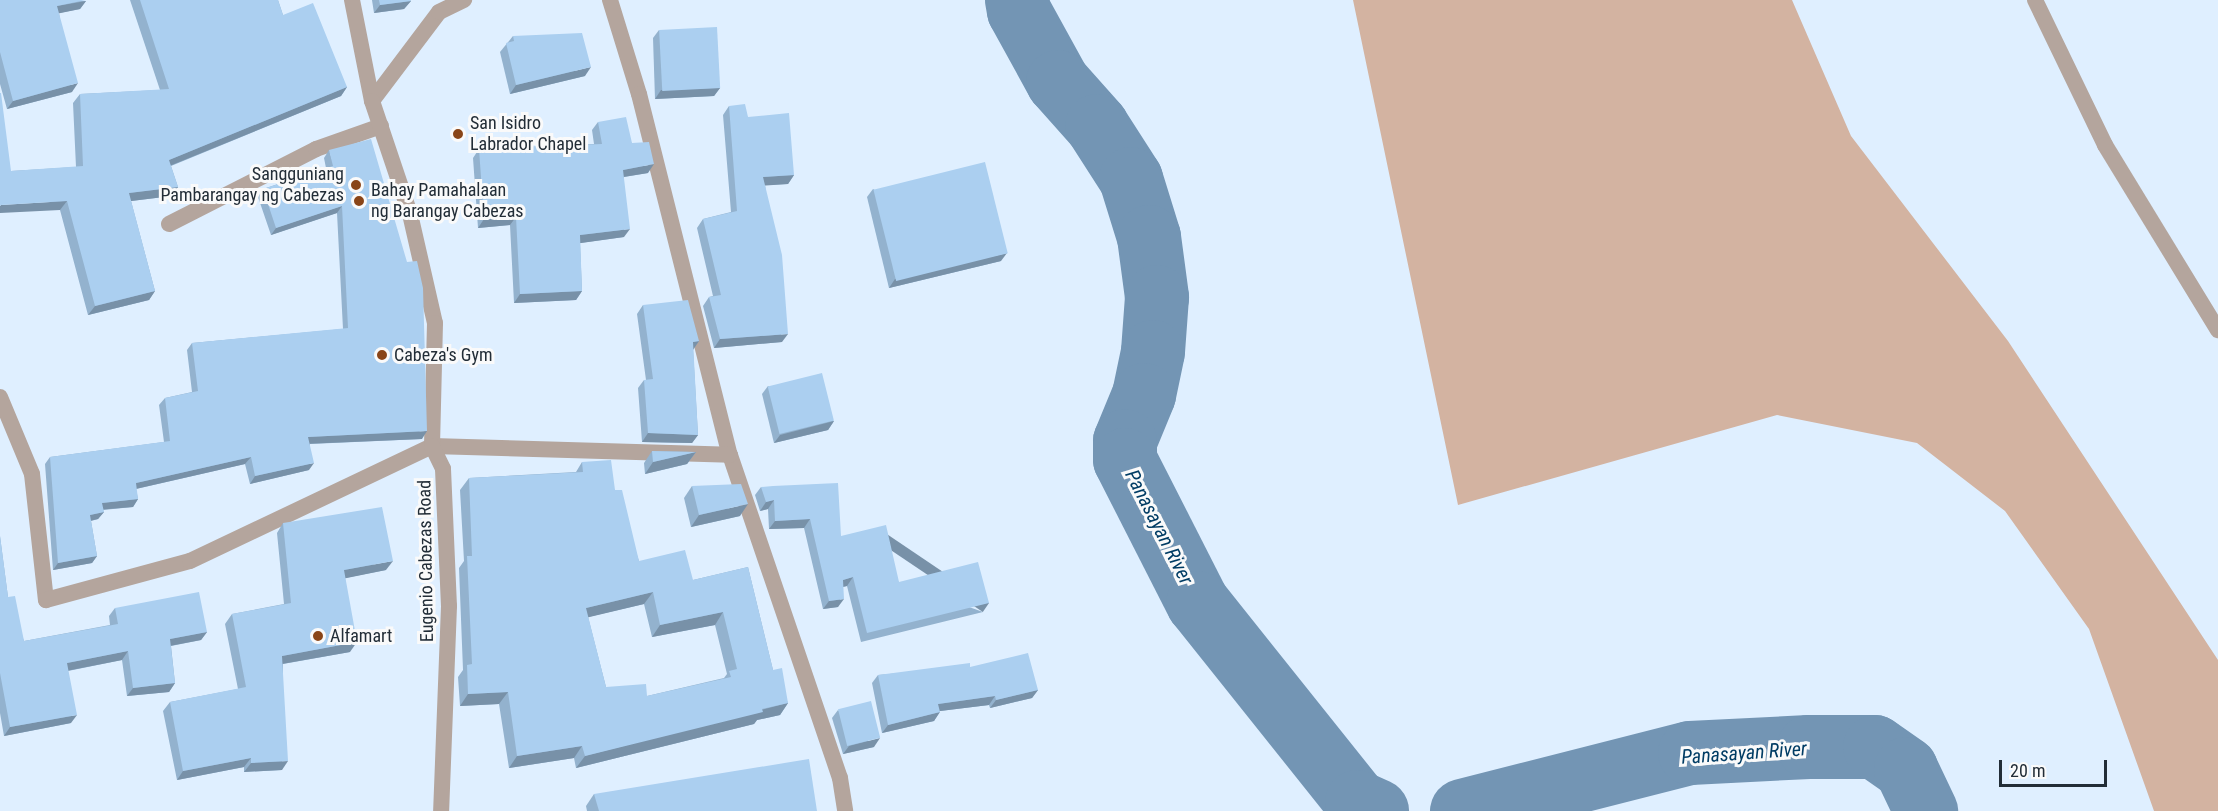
<!DOCTYPE html>
<style>
body{margin:0}
#map{position:relative;width:2218px;height:811px;overflow:hidden;background:#dfefff;font-family:"Roboto Condensed",sans-serif}
div>[style]{position:absolute}
.green>*{inset:0;background:#d3b3a1}
.river>*{height:64px;margin:-32px;padding:0 32px;transform-origin:32px;border-radius:32px;background:#7395b4}
.service>*{height:16px;margin:-8px;padding:0 8px;transform-origin:8px;border-radius:8px;background:#b4a59d}
.minor>*{height:16px;margin:-8px;padding:0 8px;transform-origin:8px;border-radius:8px;background:#b4a59d}
.tertiary>*{height:16px;margin:-8px;padding:0 8px;transform-origin:8px;border-radius:8px;background:#b4a59d}
.wall>*{inset:0;background:#93b2ce}
.shaded-wall>*{inset:0;background:#7891a8;transform-origin:0 0}
.building>*{inset:0;background:#abcff0;transform-origin:0 0}
.dots>*{width:16px;height:16px;translate:-50% -50%;box-sizing:border-box;border:3px solid #fafafa;border-radius:50%}
span{translate:-50% -50%;white-space:nowrap;text-align:center;line-height:1.15;-webkit-text-stroke:6px #fafafa;paint-order:stroke}
.poi-label{font-size:18px;color:#222d37}
.left{translate:0 -50%;text-align:left}
.right{translate:-100% -50%;text-align:right}
.street-label{font-size:18px;color:#222d37}
.water-label{font-size:20px;color:#003c64;font-style:italic}
.scale{position:absolute;left:1999px;top:760px;width:108px;height:27px;box-sizing:border-box;border:3px solid #222d37;border-top:0;padding-left:8px;font-size:18px;line-height:21px;white-space:nowrap;color:#222d37;-webkit-text-stroke:4px #fafafa;paint-order:stroke}
</style>
<div id="map">
<div class="green">
<div style="clip-path:polygon(1353px 0,1792px 0,1851px 136px,2008px 341px,2218px 660px,2218px 811px,2154px 811px,2089px 629px,2005px 511px,1917px 443px,1777px 415px,1458px 505px)"></div>
</div>
<div class="river">
<div style="left:1017px;top:0;width:11px;rotate:80deg"></div>
<div style="left:1019px;top:11px;width:81px;rotate:61.2deg"></div>
<div style="left:1058px;top:82px;width:59px;rotate:48.4deg"></div>
<div style="left:1097px;top:126px;width:63px;rotate:57.3deg"></div>
<div style="left:1131px;top:179px;width:61px;rotate:72.8deg"></div>
<div style="left:1149px;top:237px;width:61px;rotate:82.4deg"></div>
<div style="left:1157px;top:297px;width:55px;rotate:94.2deg"></div>
<div style="left:1153px;top:352px;width:44px;rotate:101.8deg"></div>
<div style="left:1144px;top:395px;width:50px;rotate:112.4deg"></div>
<div style="left:1125px;top:441px;width:19px;rotate:90deg"></div>
<div style="left:1125px;top:460px;width:161px;rotate:63deg"></div>
<div style="left:1198px;top:603px;width:255px;rotate:51.4deg"></div>
<div style="left:1357px;top:802px;width:22px;rotate:24deg"></div>
<div style="left:1462px;top:811px;width:235px;rotate:-14.3deg"></div>
<div style="left:1690px;top:753px;width:119px;rotate:-2.9deg"></div>
<div style="left:1809px;top:747px;width:66px"></div>
<div style="left:1875px;top:747px;width:38px;rotate:35deg"></div>
<div style="left:1906px;top:769px;width:47px;rotate:64.5deg"></div>
</div>
<div class="service">
<div style="left:372px;top:101px;width:111px;rotate:-53deg"></div>
<div style="left:439px;top:12px;width:28px;rotate:-26deg"></div>
</div>
<div class="minor">
<div style="left:610px;top:0;width:98px;rotate:72.9deg"></div>
<div style="left:639px;top:94px;width:372px;rotate:75.9deg"></div>
<div style="left:730px;top:455px;width:341px;rotate:71.2deg"></div>
<div style="left:840px;top:778px;width:33px;rotate:81deg"></div>
<div style="left:2035px;top:0;width:161px;rotate:64.2deg"></div>
<div style="left:2105px;top:145px;width:217px;rotate:58.6deg"></div>
<div style="left:169px;top:224px;width:165px;rotate:-27deg"></div>
<div style="left:316px;top:149px;width:69px;rotate:-19.5deg"></div>
<div style="left:0;top:397px;width:83px;rotate:67.4deg"></div>
<div style="left:32px;top:474px;width:127px;rotate:83.7deg"></div>
<div style="left:46px;top:600px;width:149px;rotate:-15.2deg"></div>
<div style="left:190px;top:561px;width:268px;rotate:-25.4deg"></div>
<div style="left:432px;top:446px;width:298px;rotate:1.7deg"></div>
</div>
<div class="tertiary">
<div style="left:352px;top:0;width:103px;rotate:78.8deg"></div>
<div style="left:372px;top:101px;width:119px;rotate:71.4deg"></div>
<div style="left:410px;top:214px;width:112px;rotate:77.1deg"></div>
<div style="left:435px;top:323px;width:123px;rotate:91.4deg"></div>
<div style="left:432px;top:446px;width:25px;rotate:64deg"></div>
<div style="left:443px;top:469px;width:137px;rotate:87.5deg"></div>
<div style="left:449px;top:606px;width:205px;rotate:92.2deg"></div>
</div>
<div class="wall">
<div style="clip-path:polygon(0 0,86px 1px,80px 9px,59px 13px,72px 92px,7px 109px,0 84px)"></div>
<div style="clip-path:polygon(130px 0,278px 0,283px 15px,347px 87px,341px 96px,171px 166px,178px 187px,172px 196px,131px 201px,155px 291px,149px 300px,88px 315px,60px 210px,11px 171px,76px 167px,73px 103px,80px 94px,160px 90px)"></div>
<div style="clip-path:polygon(372px 0,410px 0,411px 1px,404px 9px,374px 13px)"></div>
<div style="clip-path:polygon(659px 30px,720px 88px,714px 96px,655px 99px,653px 38px)"></div>
<div style="clip-path:polygon(513px 36px,585px 76px,510px 94px,500px 52px)"></div>
<div style="clip-path:polygon(729px 106px,748px 117px,794px 175px,788px 184px,765px 185px,782px 342px,714px 348px,703px 306px,709px 297px,713px 296px,697px 228px,703px 219px,731px 212px,723px 115px)"></div>
<div style="clip-path:polygon(598px 122px,632px 143px,648px 173px,624px 177px,624px 237px,580px 243px,582px 291px,576px 300px,514px 303px,510px 225px,478px 228px,473px 158px,479px 149px,594px 144px,592px 130px)"></div>
<div style="clip-path:polygon(329px 150px,422px 439px,310px 444px,309px 470px,250px 484px,245px 464px,136px 489px,138px 499px,133px 507px,103px 510px,104px 512px,98px 519px,91px 521px,97px 556px,92px 563px,53px 570px,45px 464px,50px 457px,164px 442px,159px 405px,165px 398px,192px 392px,187px 350px,192px 343px,343px 329px,337px 213px,271px 235px,258px 197px,263px 189px,326px 168px,324px 158px)"></div>
<div style="clip-path:polygon(873px 189px,1001px 261px,889px 288px,867px 197px)"></div>
<div style="clip-path:polygon(643px 305px,699px 341px,693px 349px,698px 435px,692px 443px,642px 442px,638px 388px,644px 380px,646px 380px,637px 314px)"></div>
<div style="clip-path:polygon(768px 386px,834px 421px,828px 430px,774px 443px,762px 394px)"></div>
<div style="clip-path:polygon(652px 451px,696px 452px,687px 464px,645px 474px,644px 463px)"></div>
<div style="clip-path:polygon(evenodd,582px 462px,615px 490px,639px 561px,693px 580px,748px 567px,773px 670px,788px 703px,780px 715px,757px 720px,754px 724px,576px 768px,574px 758px,509px 768px,499px 704px,460px 706px,458px 677px,463px 670px,459px 568px,464px 561px,460px 490px,469px 478px,576px 472px,582px 462px,644px 604px,652px 637px,715px 625px,727px 674px,724px 678px,647px 696px,606px 687px,588px 617px,644px 604px)"></div>
<div style="clip-path:polygon(692px 486px,740px 516px,691px 527px,684px 498px)"></div>
<div style="clip-path:polygon(761px 487px,841px 536px,899px 582px,983px 612px,861px 642px,847px 586px,843px 587px,838px 607px,823px 609px,804px 528px,769px 529px,768px 509px,760px 511px,755px 495px)"></div>
<div style="clip-path:polygon(283px 523px,386px 570px,345px 578px,350px 652px,283px 664px,282px 770px,244px 772px,244px 767px,177px 780px,163px 711px,170px 702px,238px 689px,225px 624px,232px 614px,284px 604px,277px 533px)"></div>
<div style="clip-path:polygon(0 536px,8px 597px,24px 641px,110px 625px,109px 616px,115px 608px,207px 632px,201px 640px,171px 646px,175px 683px,169px 692px,127px 696px,122px 660px,68px 671px,71px 723px,4px 736px,0 713px)"></div>
<div style="clip-path:polygon(970px 667px,1038px 690px,1032px 698px,990px 708px,989px 705px,940px 711px,934px 721px,882px 733px,872px 683px,878px 675px)"></div>
<div style="clip-path:polygon(838px 710px,874px 747px,843px 754px,832px 718px)"></div>
<div style="clip-path:polygon(594px 794px,817px 811px,587px 811px,586px 806px)"></div>
</div>
<div class="shaded-wall">
<div style="clip-path:polygon(86px 1px,80px 9px,51px 15px,57px 6px)"></div>
<div style="clip-path:polygon(411px 1px,404px 9px,374px 13px,380px 5px)"></div>
<div style="clip-path:polygon(591px 67px,585px 76px,510px 94px,516px 85px)"></div>
<div style="clip-path:polygon(78px 83px,72px 92px,7px 109px,13px 101px)"></div>
<div style="clip-path:polygon(347px 87px,341px 96px,162px 169px,169px 160px)"></div>
<div style="clip-path:polygon(720px 88px,714px 96px,655px 99px,661px 90px)"></div>
<div style="clip-path:polygon(654px 164px,648px 173px,617px 178px,623px 170px)"></div>
<div style="clip-path:polygon(794px 175px,788px 184px,757px 186px,763px 177px)"></div>
<div style="clip-path:polygon(178px 187px,172px 196px,123px 202px,129px 193px)"></div>
<div style="clip-path:polygon(67px 201px,60px 210px,0 213px,0 206px,1px 205px)"></div>
<div style="clip-path:polygon(342px 206px,337px 213px,271px 235px,276px 228px)"></div>
<div style="clip-path:polygon(516px 217px,510px 225px,478px 228px,484px 219px)"></div>
<div style="clip-path:polygon(630px 229px,624px 237px,574px 244px,580px 235px)"></div>
<div style="clip-path:polygon(1007px 253px,1001px 261px,889px 288px,895px 279px)"></div>
<div style="clip-path:polygon(155px 291px,149px 300px,88px 315px,95px 306px)"></div>
<div style="clip-path:polygon(582px 291px,576px 300px,514px 303px,520px 294px)"></div>
<div style="clip-path:polygon(788px 334px,782px 342px,714px 348px,720px 339px)"></div>
<div style="clip-path:polygon(699px 341px,693px 350px,693px 342px)"></div>
<div style="clip-path:polygon(834px 421px,828px 430px,774px 443px,780px 435px)"></div>
<div style="clip-path:polygon(427px 431px,422px 439px,303px 444px,308px 437px)"></div>
<div style="clip-path:polygon(648px 433px,698px 435px,692px 443px,642px 442px)"></div>
<div style="clip-path:polygon(696px 452px,687px 464px,645px 474px,653px 462px)"></div>
<div style="clip-path:polygon(251px 457px,245px 464px,131px 490px,136px 483px)"></div>
<div style="clip-path:polygon(314px 463px,309px 470px,250px 484px,255px 476px)"></div>
<div style="clip-path:polygon(138px 499px,133px 507px,97px 510px,102px 503px)"></div>
<div style="clip-path:polygon(774px 500px,768px 509px,760px 511px,766px 502px)"></div>
<div style="clip-path:polygon(748px 504px,740px 516px,691px 527px,699px 515px)"></div>
<div style="clip-path:polygon(104px 512px,98px 519px,85px 522px,90px 515px)"></div>
<div style="clip-path:polygon(810px 519px,804px 528px,769px 529px,775px 521px)"></div>
<div style="clip-path:polygon(97px 556px,92px 563px,53px 570px,58px 563px)"></div>
<div style="clip-path:polygon(393px 561px,386px 570px,337px 580px,344px 570px)"></div>
<div style="clip-path:polygon(853px 577px,847px 586px,837px 588px,843px 580px)"></div>
<div style="clip-path:polygon(653px 592px,644px 604px,577px 620px,586px 608px)"></div>
<div style="clip-path:polygon(844px 599px,838px 607px,823px 609px,829px 601px)"></div>
<div style="left:989px;top:603px;width:11px;height:126px;rotate:124deg"></div>
<div style="clip-path:polygon(723px 612px,715px 625px,652px 637px,660px 625px)"></div>
<div style="clip-path:polygon(207px 632px,201px 640px,164px 647px,170px 639px)"></div>
<div style="clip-path:polygon(357px 642px,350px 652px,276px 665px,282px 656px)"></div>
<div style="clip-path:polygon(128px 651px,122px 660px,61px 672px,67px 663px)"></div>
<div style="clip-path:polygon(175px 683px,169px 692px,127px 696px,133px 688px)"></div>
<div style="clip-path:polygon(1038px 690px,1032px 698px,990px 708px,996px 700px)"></div>
<div style="clip-path:polygon(508px 692px,499px 704px,460px 706px,468px 694px)"></div>
<div style="clip-path:polygon(995px 696px,989px 705px,932px 712px,938px 704px)"></div>
<div style="clip-path:polygon(788px 703px,780px 715px,757px 720px,754px 724px,576px 768px,585px 756px)"></div>
<div style="clip-path:polygon(940px 712px,934px 721px,882px 733px,888px 725px)"></div>
<div style="clip-path:polygon(77px 715px,71px 723px,4px 736px,10px 727px)"></div>
<div style="clip-path:polygon(880px 738px,874px 747px,843px 754px,849px 746px)"></div>
<div style="clip-path:polygon(582px 746px,574px 758px,509px 768px,517px 756px)"></div>
<div style="clip-path:polygon(251px 758px,244px 767px,177px 780px,183px 771px)"></div>
<div style="clip-path:polygon(288px 761px,282px 770px,244px 772px,251px 763px)"></div>
</div>
<div class="building">
<div style="clip-path:polygon(0 0,86px 0,57px 6px,78px 83px,13px 101px,0 52px)"></div>
<div style="clip-path:polygon(140px 0,278px 0,283px 15px,313px 3px,347px 87px,169px 160px,178px 187px,129px 193px,155px 291px,95px 306px,67px 201px,1px 205px,0 206px,0 93px,1px 93px,11px 171px,83px 166px,80px 94px,169px 89px)"></div>
<div style="clip-path:polygon(379px 0,410px 0,411px 1px,380px 5px)"></div>
<div style="left:717px;top:27px;width:61px;height:58px;rotate:87deg"></div>
<div style="clip-path:polygon(582px 33px,591px 67px,516px 85px,506px 43px,514px 41px,513px 36px)"></div>
<div style="clip-path:polygon(745px 104px,748px 117px,789px 113px,794px 175px,763px 177px,782px 255px,788px 334px,720px 339px,709px 297px,721px 295px,703px 219px,737px 211px,729px 106px)"></div>
<div style="clip-path:polygon(626px 117px,632px 143px,649px 142px,654px 164px,623px 170px,630px 229px,580px 235px,582px 291px,520px 294px,516px 217px,484px 219px,479px 149px,602px 144px,598px 122px)"></div>
<div style="clip-path:polygon(371px 139px,407px 262px,417px 261px,423px 288px,427px 431px,308px 437px,314px 463px,255px 476px,251px 457px,136px 483px,138px 499px,102px 503px,104px 512px,90px 515px,97px 556px,58px 563px,50px 457px,170px 441px,165px 398px,198px 391px,192px 343px,348px 328px,342px 206px,276px 228px,263px 189px,333px 166px,329px 150px)"></div>
<div style="left:985px;top:162px;width:94px;height:115px;rotate:76deg"></div>
<div style="clip-path:polygon(688px 300px,699px 341px,693px 342px,698px 435px,648px 433px,644px 380px,653px 379px,643px 305px)"></div>
<div style="left:822px;top:373px;width:49px;height:56px;rotate:76deg"></div>
<div style="clip-path:polygon(652px 451px,696px 452px,653px 462px)"></div>
<div style="clip-path:polygon(evenodd,611px 460px,615px 490px,622px 490px,639px 561px,685px 550px,693px 580px,748px 567px,773px 670px,782px 668px,788px 703px,762px 709px,763px 712px,585px 756px,582px 746px,517px 756px,508px 692px,468px 694px,467px 665px,472px 664px,467px 556px,472px 556px,469px 478px,583px 472px,582px 462px,611px 460px,653px 592px,660px 625px,723px 612px,737px 669px,729px 671px,731px 677px,647px 696px,646px 684px,606px 687px,586px 608px,653px 592px)"></div>
<div style="clip-path:polygon(838px 483px,841px 536px,886px 525px,899px 582px,978px 562px,989px 603px,867px 633px,853px 577px,843px 580px,844px 599px,829px 601px,810px 519px,775px 521px,774px 500px,766px 502px,761px 487px,773px 486px,774px 491px,773px 486px)"></div>
<div style="clip-path:polygon(741px 484px,748px 504px,699px 515px,692px 486px)"></div>
<div style="clip-path:polygon(382px 507px,393px 561px,344px 570px,357px 642px,282px 656px,288px 761px,251px 763px,251px 758px,183px 771px,170px 702px,246px 687px,232px 614px,291px 603px,283px 523px)"></div>
<div style="clip-path:polygon(0 536px,8px 597px,15px 596px,24px 641px,118px 624px,115px 608px,199px 592px,207px 632px,170px 639px,175px 683px,133px 688px,128px 651px,67px 663px,77px 715px,10px 727px,0 673px)"></div>
<div style="clip-path:polygon(1028px 653px,1038px 690px,996px 700px,995px 696px,938px 704px,940px 712px,888px 725px,878px 675px,970px 663px,970px 667px)"></div>
<div style="left:871px;top:701px;width:38px;height:34px;rotate:76deg"></div>
<div style="clip-path:polygon(809px 759px,817px 811px,599px 811px,594px 794px)"></div>
</div>
<div class="dots">
<div style="left:458px;top:134px;background:#894518"></div>
<div style="left:356px;top:185px;background:#894518"></div>
<div style="left:359px;top:201px;background:#894518"></div>
<div style="left:382px;top:355px;background:#894518"></div>
<div style="left:318px;top:636px;background:#894518"></div>
</div>
<div class="poi-label">
<span class="left" style="left:470px;top:134px">San Isidro<br>Labrador Chapel</span>
<span class="right" style="left:344px;top:185px">Sangguniang<br>Pambarangay ng Cabezas</span>
<span class="left" style="left:371px;top:201px">Bahay Pamahalaan<br>ng Barangay Cabezas</span>
<span class="left" style="left:394px;top:355px">Cabeza's Gym</span>
<span class="left" style="left:330px;top:636px">Alfamart</span>
</div>
<div class="street-label">
<span style="left:426px;top:561px;rotate:-91deg">Eugenio Cabezas Road</span>
</div>
<div class="water-label">
<span style="left:1159px;top:527px;rotate:63deg">Panasayan River</span>
<span style="left:1744px;top:753px;rotate:-4deg">Panasayan River</span>
</div>
<div class="scale">20 m</div>
</div>
